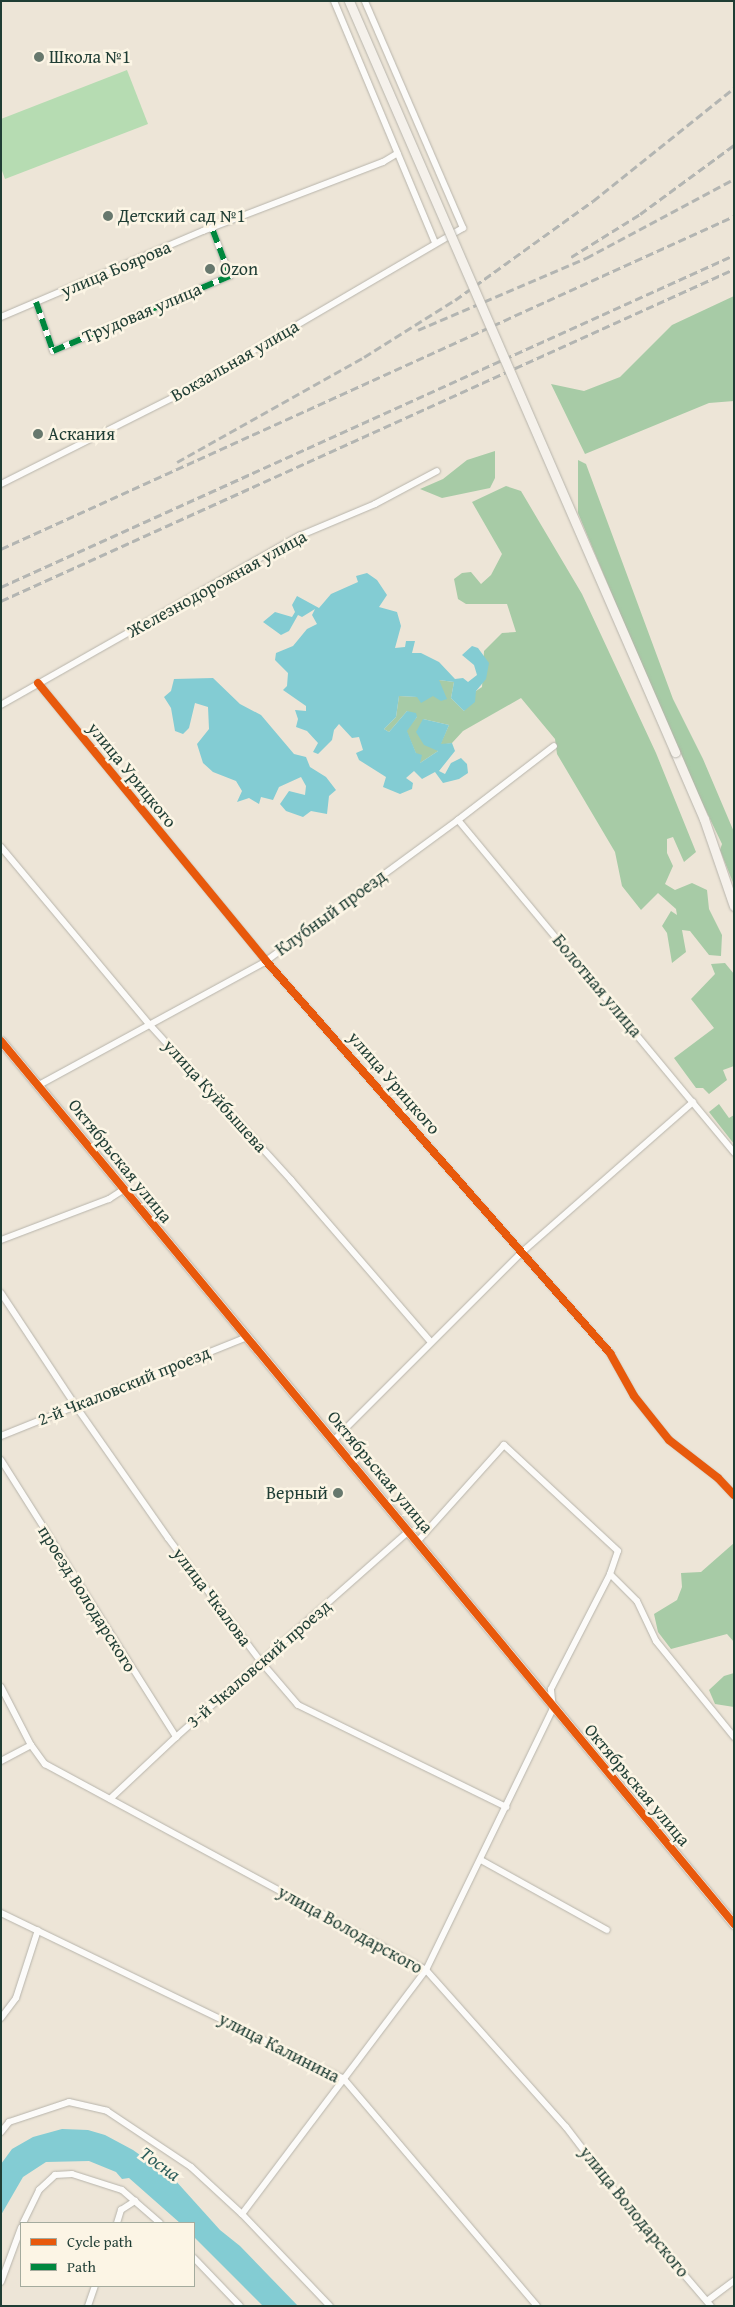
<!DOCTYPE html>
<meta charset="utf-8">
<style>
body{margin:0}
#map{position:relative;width:735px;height:2307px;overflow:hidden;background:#ede5d7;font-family:"Gentium Book Plus",serif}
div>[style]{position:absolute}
.green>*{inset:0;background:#b6dcb2}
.forest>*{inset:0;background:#a7cba6}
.water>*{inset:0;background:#83ccd3}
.roads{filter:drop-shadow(0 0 1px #b7b4ab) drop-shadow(0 0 1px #b7b4ab)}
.minor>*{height:6px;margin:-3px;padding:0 3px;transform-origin:3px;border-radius:3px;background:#fcfbf9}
.tertiary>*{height:9px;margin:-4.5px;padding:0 4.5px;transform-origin:4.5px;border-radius:4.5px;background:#fcfbf9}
.secondary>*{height:9px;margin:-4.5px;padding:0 4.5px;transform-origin:4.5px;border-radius:4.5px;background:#f5f1eb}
.rail>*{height:2.5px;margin-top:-1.25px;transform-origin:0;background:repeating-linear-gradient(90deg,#b3b5b2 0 8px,transparent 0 12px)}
.bridges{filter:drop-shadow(0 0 1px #b7b4ab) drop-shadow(0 0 1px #b7b4ab)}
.secondary-bridge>*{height:9px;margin:-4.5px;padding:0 4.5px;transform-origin:4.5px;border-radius:4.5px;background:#f5f1eb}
.quiet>*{height:6px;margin-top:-3px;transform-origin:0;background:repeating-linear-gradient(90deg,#00873e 0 12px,transparent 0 18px)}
.cycleway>*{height:8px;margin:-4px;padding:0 4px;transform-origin:4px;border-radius:4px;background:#e8590c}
.dots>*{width:14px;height:14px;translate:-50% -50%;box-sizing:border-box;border:2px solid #fcf5e5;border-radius:50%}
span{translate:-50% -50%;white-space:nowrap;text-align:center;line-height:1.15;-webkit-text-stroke:5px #fcf5e5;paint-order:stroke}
.poi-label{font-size:18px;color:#1f3d34}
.left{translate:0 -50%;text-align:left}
.right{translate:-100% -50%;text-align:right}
.street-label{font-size:18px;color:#1f3d34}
.water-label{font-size:19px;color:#2d5e5b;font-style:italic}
.frame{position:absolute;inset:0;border:2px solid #1f3d34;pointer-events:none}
.legend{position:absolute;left:20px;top:2222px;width:175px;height:65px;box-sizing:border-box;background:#fcf5e5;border:1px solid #a4ab9e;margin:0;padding:6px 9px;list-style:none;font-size:15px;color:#1f3d34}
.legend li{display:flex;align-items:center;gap:10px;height:25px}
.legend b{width:25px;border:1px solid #a4ab9e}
</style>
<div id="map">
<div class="green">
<div style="clip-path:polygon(127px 70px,148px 124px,5px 179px,1px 168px,1px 119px)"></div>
</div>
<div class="forest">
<div style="clip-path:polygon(734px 296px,734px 401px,709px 403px,585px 454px,551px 384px,584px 391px,620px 377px,672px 325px)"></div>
<div style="clip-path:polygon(495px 451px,495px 478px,490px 488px,442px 498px,420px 489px,443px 479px,467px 460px)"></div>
<div style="clip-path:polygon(578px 460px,586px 464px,673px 699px,703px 759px,734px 832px,734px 885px,720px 850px,722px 844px,676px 748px,578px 513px)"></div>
<div style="clip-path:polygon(506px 486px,521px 491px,582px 594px,656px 753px,696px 852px,684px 862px,673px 837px,667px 839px,667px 853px,673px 866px,665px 884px,675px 890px,692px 883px,707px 890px,709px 909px,722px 935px,721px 956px,709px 955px,690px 931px,682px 930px,686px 952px,672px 963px,667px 933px,662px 926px,671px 911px,677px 915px,676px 909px,658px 893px,641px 910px,622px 886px,615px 852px,557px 754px,555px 739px,521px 698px,463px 731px,452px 743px,440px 745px,449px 725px,423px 719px,438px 751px,420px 763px,406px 730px,417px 717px,407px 711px,389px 732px,384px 729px,396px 717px,399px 696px,417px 697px,439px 680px,454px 682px,451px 698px,464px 711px,476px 691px,482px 687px,484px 651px,502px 633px,516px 632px,507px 604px,466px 604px,458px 599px,454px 579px,462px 573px,471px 572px,481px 584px,491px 575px,502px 554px,472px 502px)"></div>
<div style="clip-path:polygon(725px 963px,734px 974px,734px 1066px,723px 1070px,727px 1080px,709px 1094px,703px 1088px,696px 1088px,674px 1058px,714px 1028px,691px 999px,715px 974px,711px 964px)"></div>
<div style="clip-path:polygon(719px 1104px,729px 1118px,734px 1115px,734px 1144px,709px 1112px)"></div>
<div style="clip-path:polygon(734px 1543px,734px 1642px,727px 1634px,671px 1649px,658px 1632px,654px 1614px,677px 1600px,682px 1587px,681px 1573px,701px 1572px)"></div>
<div style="clip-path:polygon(734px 1673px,734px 1707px,715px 1704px,709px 1690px,724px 1676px)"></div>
</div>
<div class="water">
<div style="clip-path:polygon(367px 573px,377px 580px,387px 595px,379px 607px,397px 612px,401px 626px,395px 648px,405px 647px,406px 641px,415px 641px,412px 653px,421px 653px,439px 662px,455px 679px,463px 678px,468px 682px,477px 675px,474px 665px,462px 655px,472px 646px,478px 648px,489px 663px,486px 679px,476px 691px,475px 702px,464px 711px,451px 698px,454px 682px,439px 680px,447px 699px,441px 701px,433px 696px,421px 703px,417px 697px,399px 696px,396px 717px,384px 729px,389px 732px,407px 711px,416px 713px,417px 717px,407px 731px,416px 753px,422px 755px,420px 763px,438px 751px,424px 745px,416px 732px,423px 719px,449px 725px,441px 744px,452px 743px,455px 751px,439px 771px,445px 774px,451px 763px,461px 758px,467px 764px,468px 773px,459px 779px,443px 783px,435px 772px,422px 779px,414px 771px,406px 778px,413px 783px,412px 789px,400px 794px,383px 787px,386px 777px,359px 760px,356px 753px,363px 750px,359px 737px,352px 738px,339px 724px,334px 730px,332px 740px,318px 754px,313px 752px,318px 743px,307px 731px,296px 727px,298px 719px,295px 710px,306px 711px,306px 706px,283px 690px,287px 686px,288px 673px,275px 660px,276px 653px,293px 646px,307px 629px,317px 624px,312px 615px,315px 609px,302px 617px,298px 615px,289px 631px,281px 635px,263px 622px,275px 612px,292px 617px,295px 612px,292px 605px,297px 596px,319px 608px,331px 594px,358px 582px,356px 576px)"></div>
<div style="clip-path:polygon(213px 678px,240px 704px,261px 715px,294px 754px,306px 757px,310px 767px,326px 777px,336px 790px,329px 796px,327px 814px,311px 811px,303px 817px,286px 811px,280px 804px,289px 791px,305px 795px,306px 786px,301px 777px,279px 787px,273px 800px,261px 797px,259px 804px,249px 798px,237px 802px,242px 791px,236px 781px,213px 772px,203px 763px,197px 744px,209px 729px,208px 707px,195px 703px,189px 728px,183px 734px,175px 731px,171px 708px,164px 697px,171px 691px,174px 679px)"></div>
<div style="clip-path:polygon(62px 2129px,88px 2130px,105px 2135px,133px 2150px,175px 2180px,220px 2230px,240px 2246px,298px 2306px,263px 2306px,194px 2237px,194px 2223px,180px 2223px,129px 2178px,122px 2179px,116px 2172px,89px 2161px,46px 2162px,23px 2177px,1px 2215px,1px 2164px,12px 2149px,33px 2137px)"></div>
</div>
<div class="roads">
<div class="minor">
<div style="left:334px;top:1px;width:261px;rotate:67.3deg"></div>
<div style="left:36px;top:302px;width:52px;rotate:70.9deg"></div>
<div style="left:53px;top:351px;width:192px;rotate:-23deg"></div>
<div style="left:230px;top:276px;width:51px;rotate:-110.6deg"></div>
<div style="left:1px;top:317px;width:220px;rotate:-23.1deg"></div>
<div style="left:203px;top:231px;width:193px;rotate:-21deg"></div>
<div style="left:383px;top:162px;width:17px;rotate:-31deg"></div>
<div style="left:1px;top:484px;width:191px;rotate:-26.7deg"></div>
<div style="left:172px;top:398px;width:337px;rotate:-30.3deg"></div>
<div style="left:463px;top:228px;width:247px;rotate:-113.4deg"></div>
<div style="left:38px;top:683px;width:360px;rotate:50.6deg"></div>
<div style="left:266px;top:961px;width:522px;rotate:48.73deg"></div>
<div style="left:610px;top:1353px;width:49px;rotate:60.8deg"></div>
<div style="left:634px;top:1396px;width:56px;rotate:51.5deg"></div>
<div style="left:669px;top:1440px;width:62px;rotate:37.8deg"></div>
<div style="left:718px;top:1478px;width:23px;rotate:47deg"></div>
<div style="left:1px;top:705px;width:343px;rotate:-29.6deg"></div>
<div style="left:299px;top:536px;width:82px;rotate:-22.8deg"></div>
<div style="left:375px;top:504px;width:70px;rotate:-28deg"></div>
<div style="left:458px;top:820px;width:433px;rotate:50.3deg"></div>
<div style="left:1px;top:847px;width:232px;rotate:50.1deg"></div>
<div style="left:150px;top:1025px;width:210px;rotate:47.7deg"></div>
<div style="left:291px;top:1180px;width:214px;rotate:49.2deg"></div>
<div style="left:39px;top:1085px;width:259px;rotate:-28.6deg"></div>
<div style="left:266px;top:961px;width:238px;rotate:-36.3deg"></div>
<div style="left:458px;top:820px;width:121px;rotate:-37.6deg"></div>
<div style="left:1px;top:1240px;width:116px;rotate:-20.8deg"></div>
<div style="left:109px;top:1199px;width:17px;rotate:-33deg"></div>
<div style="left:1px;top:1293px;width:134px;rotate:56.5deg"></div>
<div style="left:75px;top:1405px;width:162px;rotate:55deg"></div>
<div style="left:168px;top:1538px;width:156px;rotate:53.1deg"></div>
<div style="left:262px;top:1663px;width:55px;rotate:49.4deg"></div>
<div style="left:298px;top:1705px;width:232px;rotate:26.1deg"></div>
<div style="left:1px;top:1436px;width:265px;rotate:-21.9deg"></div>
<div style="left:334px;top:1440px;width:264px;rotate:-45deg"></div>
<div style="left:521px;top:1253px;width:229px;rotate:-41.3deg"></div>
<div style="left:1px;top:1460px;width:328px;rotate:57.7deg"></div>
<div style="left:610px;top:1574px;width:38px;rotate:45deg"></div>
<div style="left:637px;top:1601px;width:44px;rotate:64.6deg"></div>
<div style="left:656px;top:1641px;width:124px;rotate:50.9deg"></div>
<div style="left:1px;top:1687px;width:65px;rotate:62.7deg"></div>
<div style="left:31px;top:1745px;width:24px;rotate:54deg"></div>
<div style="left:45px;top:1764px;width:433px;rotate:28.4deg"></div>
<div style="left:426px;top:1970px;width:210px;rotate:48.3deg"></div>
<div style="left:566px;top:2127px;width:112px;rotate:52.6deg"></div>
<div style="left:634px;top:2216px;width:118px;rotate:49.5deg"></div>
<div style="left:1px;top:1761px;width:34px;rotate:-28deg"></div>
<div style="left:110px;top:1799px;width:91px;rotate:-43.2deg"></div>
<div style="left:176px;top:1737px;width:311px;rotate:-41.5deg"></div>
<div style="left:481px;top:1860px;width:144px;rotate:29.1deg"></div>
<div style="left:1px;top:1913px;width:380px;rotate:25.8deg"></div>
<div style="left:343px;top:2078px;width:299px;rotate:49.6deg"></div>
<div style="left:1px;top:2018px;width:25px;rotate:-53deg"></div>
<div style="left:16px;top:1998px;width:71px;rotate:-72.1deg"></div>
<div style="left:1px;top:2132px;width:13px;rotate:-51deg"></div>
<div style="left:9px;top:2122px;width:63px;rotate:-18.4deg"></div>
<div style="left:69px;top:2102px;width:39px;rotate:13deg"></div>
<div style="left:107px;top:2111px;width:101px;rotate:33.7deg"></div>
<div style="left:191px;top:2167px;width:69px;rotate:42.7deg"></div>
<div style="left:242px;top:2214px;width:127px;rotate:46.3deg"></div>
<div style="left:242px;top:2214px;width:306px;rotate:-53deg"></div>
<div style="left:426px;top:1970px;width:290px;rotate:-64.1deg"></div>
<div style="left:553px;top:1709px;width:20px;rotate:-96deg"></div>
<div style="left:551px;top:1689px;width:129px;rotate:-62.8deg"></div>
<div style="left:610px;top:1574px;width:24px;rotate:-71deg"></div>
<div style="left:618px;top:1551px;width:156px;rotate:-137.1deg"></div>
<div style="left:504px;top:1445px;width:129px;rotate:131.9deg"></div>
<div style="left:23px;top:2223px;width:37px;rotate:-64deg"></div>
<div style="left:39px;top:2190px;width:22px;rotate:-43deg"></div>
<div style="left:55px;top:2175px;width:17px;rotate:-3deg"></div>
<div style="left:72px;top:2174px;width:52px;rotate:17.7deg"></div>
<div style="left:122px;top:2190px;width:50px;rotate:41deg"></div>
<div style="left:117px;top:2223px;width:14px;rotate:-73deg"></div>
<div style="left:121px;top:2210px;width:17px;rotate:-33deg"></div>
<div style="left:194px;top:2258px;width:66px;rotate:46.2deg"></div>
<div style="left:1px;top:2282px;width:58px;rotate:-69.7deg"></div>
<div style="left:707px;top:2301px;width:34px;rotate:-37deg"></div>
<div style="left:88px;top:2306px;width:21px;rotate:-71deg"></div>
</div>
<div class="tertiary">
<div style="left:1px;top:1041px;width:1148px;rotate:50.3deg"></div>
</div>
<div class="secondary">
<div style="left:675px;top:752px;width:73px;rotate:66.6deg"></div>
<div style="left:704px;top:819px;width:92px;rotate:71deg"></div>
</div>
</div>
<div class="rail">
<div style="left:571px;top:257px;width:81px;rotate:-31.9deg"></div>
<div style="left:640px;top:214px;width:117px;rotate:-36.3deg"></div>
<div style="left:418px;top:330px;width:183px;rotate:-23.2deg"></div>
<div style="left:586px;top:258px;width:168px;rotate:-28.1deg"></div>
<div style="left:177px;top:462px;width:214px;rotate:-29.3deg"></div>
<div style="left:364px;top:357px;width:107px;rotate:-32.1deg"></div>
<div style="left:455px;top:300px;width:170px;rotate:-35.7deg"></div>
<div style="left:593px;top:201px;width:181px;rotate:-38.7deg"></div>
<div style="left:1px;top:549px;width:805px;rotate:-24.43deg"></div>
<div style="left:1px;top:587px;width:805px;rotate:-24.37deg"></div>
<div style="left:1px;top:601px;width:805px;rotate:-24.37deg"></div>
</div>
<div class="bridges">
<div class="secondary-bridge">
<div style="left:349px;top:1px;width:819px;rotate:66.53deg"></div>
</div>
</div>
<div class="quiet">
<div style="left:36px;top:302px;width:52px;rotate:70.9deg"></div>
<div style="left:53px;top:351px;width:192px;rotate:-23deg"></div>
<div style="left:230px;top:276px;width:51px;rotate:-110.6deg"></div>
</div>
<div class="cycleway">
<div style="left:38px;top:683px;width:360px;rotate:50.6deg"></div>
<div style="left:266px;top:961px;width:522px;rotate:48.73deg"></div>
<div style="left:610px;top:1353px;width:49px;rotate:60.8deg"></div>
<div style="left:634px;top:1396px;width:56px;rotate:51.5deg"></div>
<div style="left:669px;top:1440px;width:62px;rotate:37.8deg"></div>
<div style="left:718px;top:1478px;width:23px;rotate:47deg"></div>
<div style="left:1px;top:1041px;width:1148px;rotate:50.3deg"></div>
</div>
<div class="dots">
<div style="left:39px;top:57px;background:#67786d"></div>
<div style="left:108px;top:216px;background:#67786d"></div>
<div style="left:210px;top:269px;background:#67786d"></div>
<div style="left:38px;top:434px;background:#67786d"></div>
<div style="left:338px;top:1493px;background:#67786d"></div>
</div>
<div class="poi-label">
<span class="left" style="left:49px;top:57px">Школа №1</span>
<span class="left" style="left:118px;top:216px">Детский сад №1</span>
<span class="left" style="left:220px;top:269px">Ozon</span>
<span class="left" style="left:48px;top:434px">Аскания</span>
<span class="right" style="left:328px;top:1493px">Верный</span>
</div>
<div class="street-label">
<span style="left:116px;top:269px;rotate:-23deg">улица Боярова</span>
<span style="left:142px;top:313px;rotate:-23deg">Трудовая улица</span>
<span style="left:235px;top:361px;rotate:-30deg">Вокзальная улица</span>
<span style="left:217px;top:584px;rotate:-29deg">Железнодорожная улица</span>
<span style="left:132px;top:775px;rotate:51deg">улица Урицкого</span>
<span style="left:331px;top:913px;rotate:-36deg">Клубный проезд</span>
<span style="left:597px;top:986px;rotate:50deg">Болотная улица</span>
<span style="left:394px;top:1083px;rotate:49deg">улица Урицкого</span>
<span style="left:215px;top:1096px;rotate:48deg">улица Куйбышева</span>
<span style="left:120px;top:1161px;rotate:51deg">Октябрьская улица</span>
<span style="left:124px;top:1386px;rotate:-22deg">2-й Чкаловский проезд</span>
<span style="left:380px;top:1472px;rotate:50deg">Октябрьская улица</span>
<span style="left:212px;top:1597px;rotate:53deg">улица Чкалова</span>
<span style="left:87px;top:1599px;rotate:58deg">проезд Володарского</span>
<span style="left:259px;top:1664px;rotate:-41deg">3-й Чкаловский проезд</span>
<span style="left:637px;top:1785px;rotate:50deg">Октябрьская улица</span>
<span style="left:350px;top:1930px;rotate:29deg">улица Володарского</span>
<span style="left:279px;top:2048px;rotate:27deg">улица Калинина</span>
<span style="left:634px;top:2212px;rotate:51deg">улица Володарского</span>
</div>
<div class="water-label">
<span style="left:160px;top:2164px;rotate:36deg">Тосна</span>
</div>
<div class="frame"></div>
<ul class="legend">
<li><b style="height:6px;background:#e8590c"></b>Cycle path</li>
<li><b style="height:6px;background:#00873e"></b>Path</li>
</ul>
</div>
